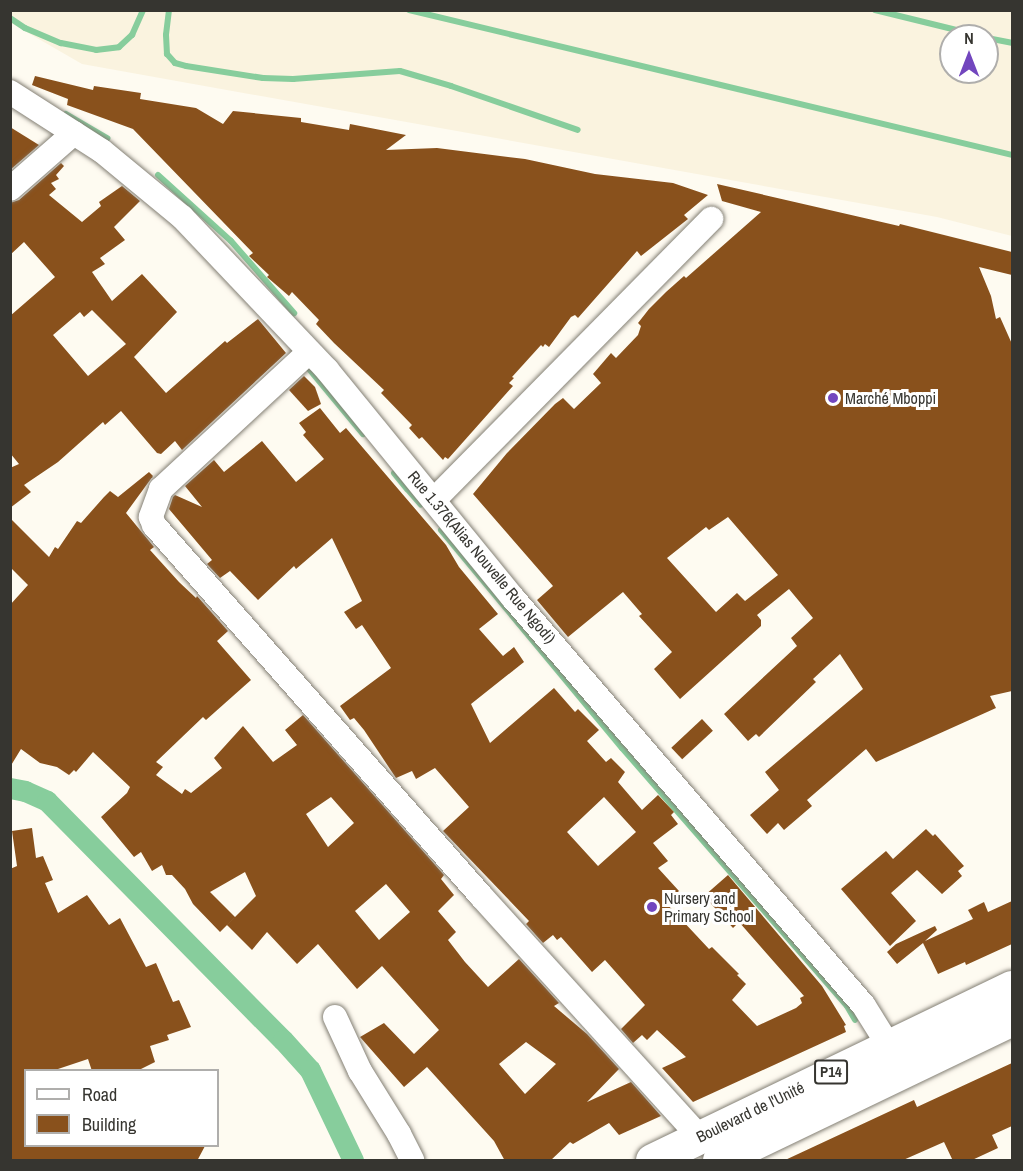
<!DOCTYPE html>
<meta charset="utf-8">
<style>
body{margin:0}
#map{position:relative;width:1023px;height:1171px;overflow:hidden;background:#fefbf1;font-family:"Archivo Narrow",sans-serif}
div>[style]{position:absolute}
.built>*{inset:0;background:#faf3df}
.stream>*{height:6px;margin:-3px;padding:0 3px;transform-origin:3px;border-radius:3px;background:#87cd9c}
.canal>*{height:21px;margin:-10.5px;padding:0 10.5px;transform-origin:10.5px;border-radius:10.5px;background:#87cd9c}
.building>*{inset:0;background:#89511c;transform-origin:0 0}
.roads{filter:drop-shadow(0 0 2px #837f74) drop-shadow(0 0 2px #837f74)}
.minor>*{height:24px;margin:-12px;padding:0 12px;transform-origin:12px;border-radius:12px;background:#fff}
.primary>*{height:33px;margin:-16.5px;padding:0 16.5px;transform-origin:16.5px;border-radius:16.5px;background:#fff}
.dots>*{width:16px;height:16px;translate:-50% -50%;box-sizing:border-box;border:3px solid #fff;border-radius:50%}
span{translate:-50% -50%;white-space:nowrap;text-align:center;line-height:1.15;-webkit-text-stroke:6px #fff;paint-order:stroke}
.shield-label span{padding:2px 4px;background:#fff;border:2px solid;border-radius:4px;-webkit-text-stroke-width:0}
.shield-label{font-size:15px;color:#363530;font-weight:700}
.poi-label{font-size:16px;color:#363530}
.left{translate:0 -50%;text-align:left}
.street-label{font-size:16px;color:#363530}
.frame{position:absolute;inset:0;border:12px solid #363530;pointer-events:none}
.legend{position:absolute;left:24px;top:1069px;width:195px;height:78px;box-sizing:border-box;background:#fff;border:2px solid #afaeac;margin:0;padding:8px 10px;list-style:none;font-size:18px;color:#363530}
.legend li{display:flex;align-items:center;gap:12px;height:30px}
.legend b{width:30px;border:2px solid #afaeac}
.north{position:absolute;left:939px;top:24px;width:60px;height:60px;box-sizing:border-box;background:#fff;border:2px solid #afaeac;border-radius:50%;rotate:0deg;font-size:16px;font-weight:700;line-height:24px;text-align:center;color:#363530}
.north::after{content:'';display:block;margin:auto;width:21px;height:27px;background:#7246be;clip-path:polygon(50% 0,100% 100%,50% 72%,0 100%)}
</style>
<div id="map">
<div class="built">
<div style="clip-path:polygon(evenodd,11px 10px,1012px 11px,1012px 236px,937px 217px,82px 64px,11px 23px,11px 10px,951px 36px,987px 36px,987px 72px,951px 72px,951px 36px)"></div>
</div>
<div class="stream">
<div style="left:169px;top:10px;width:25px;rotate:97deg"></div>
<div style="left:166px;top:35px;width:19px;rotate:87deg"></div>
<div style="left:167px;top:54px;width:12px;rotate:48deg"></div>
<div style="left:175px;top:63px;width:11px;rotate:15deg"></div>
<div style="left:186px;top:66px;width:78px;rotate:8.9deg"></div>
<div style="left:263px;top:78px;width:30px;rotate:2deg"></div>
<div style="left:293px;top:79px;width:107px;rotate:-4.3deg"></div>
<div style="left:400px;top:71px;width:53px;rotate:16.4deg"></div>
<div style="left:451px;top:86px;width:134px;rotate:19.1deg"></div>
<div style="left:409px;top:10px;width:620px;rotate:13.52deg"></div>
<div style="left:875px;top:10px;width:109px;rotate:13.8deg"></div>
<div style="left:10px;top:18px;width:18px;rotate:34deg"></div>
<div style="left:25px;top:28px;width:39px;rotate:23deg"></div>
<div style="left:61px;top:43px;width:36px;rotate:11deg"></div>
<div style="left:96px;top:50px;width:23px;rotate:-7deg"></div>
<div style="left:119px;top:47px;width:18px;rotate:-43deg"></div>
<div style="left:132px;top:35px;width:27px;rotate:-66deg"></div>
<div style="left:987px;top:38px;width:25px;rotate:11deg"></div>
<div style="left:66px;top:114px;width:48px;rotate:30.3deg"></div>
<div style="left:158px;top:175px;width:98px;rotate:42.1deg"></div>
<div style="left:231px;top:241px;width:96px;rotate:48.8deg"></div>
<div style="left:305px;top:364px;width:91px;rotate:50.4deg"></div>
<div style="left:394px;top:473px;width:21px;rotate:51deg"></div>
<div style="left:409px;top:491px;width:18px;rotate:49deg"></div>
<div style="left:441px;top:530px;width:283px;rotate:50.3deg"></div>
<div style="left:622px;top:748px;width:342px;rotate:48.9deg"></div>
<div style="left:847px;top:1006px;width:16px;rotate:60deg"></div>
</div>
<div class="canal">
<div style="left:10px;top:788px;width:15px;rotate:11deg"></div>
<div style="left:25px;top:791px;width:24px;rotate:24deg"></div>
<div style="left:47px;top:801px;width:336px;rotate:45.4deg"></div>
<div style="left:283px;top:1040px;width:40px;rotate:48deg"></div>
<div style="left:310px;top:1070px;width:100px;rotate:64.5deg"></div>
</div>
<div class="building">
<div style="clip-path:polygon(35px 76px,93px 90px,94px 86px,141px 93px,140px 99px,196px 108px,223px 124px,233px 111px,301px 118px,301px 122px,349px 130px,350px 124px,406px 135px,386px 150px,437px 148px,525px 159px,595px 174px,673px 183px,708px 195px,684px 215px,688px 219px,641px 256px,637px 251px,578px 318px,575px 315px,571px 317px,549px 347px,545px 344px,543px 347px,541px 345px,512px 377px,514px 378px,509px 383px,513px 386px,448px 459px,445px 457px,443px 460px,422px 437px,419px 439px,409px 428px,412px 425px,381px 393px,384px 390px,334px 343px,316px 324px,319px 320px,292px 292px,289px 296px,267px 277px,269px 275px,249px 256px,253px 253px,133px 129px,67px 105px,68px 99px,32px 85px)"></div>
<div style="clip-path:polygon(10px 127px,39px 145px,10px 170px)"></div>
<div style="clip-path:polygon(evenodd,61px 163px,64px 166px,56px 175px,59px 179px,51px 183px,56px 189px,49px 195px,82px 222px,101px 206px,99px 202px,122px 186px,140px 201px,114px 227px,125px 240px,100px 258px,105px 264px,92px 272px,112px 301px,142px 274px,177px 312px,134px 357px,166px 393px,225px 341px,227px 343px,258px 319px,286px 353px,182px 450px,175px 441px,161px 454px,157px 453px,121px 411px,105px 425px,103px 422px,58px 462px,24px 485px,31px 492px,10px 508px,10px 468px,19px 464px,10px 453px,10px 316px,55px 277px,24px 242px,10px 255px,10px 203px,19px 200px,61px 163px,92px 310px,126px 344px,88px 376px,53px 335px,80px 312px,84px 317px,92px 310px)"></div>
<div style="clip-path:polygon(evenodd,717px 184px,899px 226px,900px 224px,1012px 252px,1012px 275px,979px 267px,991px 296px,996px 319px,1000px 317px,1012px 344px,1012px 691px,990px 696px,996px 708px,876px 762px,866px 749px,807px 800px,812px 806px,784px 830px,778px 823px,767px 834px,750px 815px,779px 790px,765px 772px,863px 689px,840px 654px,813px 679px,816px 682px,759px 737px,756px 734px,748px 741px,724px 714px,797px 646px,791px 638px,813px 618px,789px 589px,757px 615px,761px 620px,761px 626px,680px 699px,654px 669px,672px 652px,639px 616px,642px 614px,623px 592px,568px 637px,537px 600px,553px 586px,473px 494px,507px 453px,555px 404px,563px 398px,574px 409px,601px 383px,593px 374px,611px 353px,616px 358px,638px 335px,641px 326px,638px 323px,649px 309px,666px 292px,684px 276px,686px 278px,761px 212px,722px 201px,717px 184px,728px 517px,778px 575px,745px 601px,737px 593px,716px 612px,667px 558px,706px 527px,709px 530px,728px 517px)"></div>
<div style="clip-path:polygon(304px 376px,315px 387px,321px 404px,308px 411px,289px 390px)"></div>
<div style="clip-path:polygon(evenodd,320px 408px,340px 433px,346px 428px,446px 545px,459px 567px,498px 614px,479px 629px,503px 656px,514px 647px,524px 662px,471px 704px,490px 743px,554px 688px,575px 712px,578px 709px,599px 730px,587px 741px,606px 762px,611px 758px,625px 772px,618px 782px,642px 810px,658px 795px,674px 812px,671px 815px,678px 824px,653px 843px,668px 861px,658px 868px,679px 891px,666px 903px,709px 949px,712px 947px,739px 974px,737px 975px,746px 984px,732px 1000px,757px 1026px,796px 1008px,802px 1003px,800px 998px,804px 996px,739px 922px,733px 928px,704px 896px,728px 875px,822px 986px,846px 1025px,844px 1026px,846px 1032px,693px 1102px,662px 1068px,686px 1057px,657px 1030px,647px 1040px,642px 1035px,633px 1043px,621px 1029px,645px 1005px,605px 960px,592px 972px,561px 937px,557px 940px,553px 935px,543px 943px,526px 924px,529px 921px,443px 831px,469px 807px,435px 768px,416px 779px,412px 771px,396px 778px,364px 730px,354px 718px,350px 720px,340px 706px,391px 668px,362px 625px,356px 629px,344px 612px,362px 601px,332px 538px,296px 569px,294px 566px,258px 600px,230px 571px,220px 578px,207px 564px,212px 560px,169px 509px,173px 497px,175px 495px,202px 507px,185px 486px,214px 460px,224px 472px,262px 441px,296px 482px,324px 459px,303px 435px,306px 432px,299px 423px,320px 408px,604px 797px,636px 832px,598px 866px,567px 832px,604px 797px)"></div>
<div style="clip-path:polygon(evenodd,149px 472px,153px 476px,126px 513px,154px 547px,150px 550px,179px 582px,196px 598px,197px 596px,228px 631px,217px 641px,251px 680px,206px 720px,203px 717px,156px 762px,163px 767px,156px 775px,182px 794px,185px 789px,191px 793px,222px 768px,214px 758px,243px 726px,273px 762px,297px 745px,285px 730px,303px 715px,444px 875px,441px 879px,454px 895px,438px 911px,456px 932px,448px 940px,465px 962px,488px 987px,519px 959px,559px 1003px,554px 1006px,587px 1034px,619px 1069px,587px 1102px,631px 1082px,661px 1116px,619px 1135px,609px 1123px,573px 1144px,570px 1142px,550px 1161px,505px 1161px,494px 1141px,427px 1067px,404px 1087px,360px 1037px,384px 1023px,414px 1054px,439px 1030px,382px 966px,357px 989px,318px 944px,297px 964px,267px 932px,252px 950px,227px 925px,256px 896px,245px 872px,210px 892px,235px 917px,220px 932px,193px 904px,185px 889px,172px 875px,166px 875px,162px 865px,152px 871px,141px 852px,134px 857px,101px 817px,127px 793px,130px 787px,93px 752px,76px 772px,74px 770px,69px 775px,57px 767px,40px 763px,21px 749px,10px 767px,10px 605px,28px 585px,10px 567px,10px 518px,49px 557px,55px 547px,58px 549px,77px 521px,81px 523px,104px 497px,110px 491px,118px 497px,149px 472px,331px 797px,354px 823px,328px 847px,306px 814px,331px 797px,149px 472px,386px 884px,410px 912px,379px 940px,355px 911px,386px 884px,149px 472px,526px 1042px,556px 1064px,525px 1094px,499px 1064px,526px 1042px)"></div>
<div style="left:702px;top:719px;width:16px;height:42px;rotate:47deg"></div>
<div style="clip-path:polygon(32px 828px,36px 858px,43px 856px,53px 880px,45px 883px,58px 913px,87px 895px,109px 925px,120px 918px,146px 967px,156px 963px,173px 1002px,179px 1000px,191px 1027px,167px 1035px,169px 1040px,150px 1046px,155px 1062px,137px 1071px,92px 1071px,88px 1059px,52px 1071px,26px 1071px,26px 1146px,205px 1146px,197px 1161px,10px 1161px,10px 869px,17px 866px,12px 831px)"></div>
<div style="clip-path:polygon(926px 829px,933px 836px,935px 834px,964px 866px,958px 871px,962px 876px,942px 894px,917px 870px,891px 893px,916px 921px,890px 946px,841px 889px,886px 851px,893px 859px)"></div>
<div style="clip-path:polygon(1012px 901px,1012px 944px,966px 965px,965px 962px,938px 974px,923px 943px,897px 964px,887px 952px,896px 944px,935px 926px,937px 930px,925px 941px,973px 919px,968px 910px,984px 902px,988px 912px)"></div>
<div style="clip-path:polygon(1012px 1063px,1012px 1126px,992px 1135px,998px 1148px,970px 1161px,953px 1161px,944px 1142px,901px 1161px,783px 1161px,914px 1100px,917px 1107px)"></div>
</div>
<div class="roads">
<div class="minor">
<div style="left:10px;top:92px;width:109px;rotate:32.7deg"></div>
<div style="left:102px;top:151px;width:104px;rotate:39.5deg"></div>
<div style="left:182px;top:217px;width:211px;rotate:46.5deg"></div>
<div style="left:327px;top:370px;width:294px;rotate:50.8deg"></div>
<div style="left:513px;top:598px;width:538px;rotate:49.29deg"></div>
<div style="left:864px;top:1006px;width:62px;rotate:58.1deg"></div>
<div style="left:10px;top:189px;width:85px;rotate:-41.2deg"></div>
<div style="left:309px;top:352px;width:202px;rotate:137.2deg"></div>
<div style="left:161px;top:489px;width:30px;rotate:110deg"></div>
<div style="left:151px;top:517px;width:9px;rotate:69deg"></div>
<div style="left:154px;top:525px;width:496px;rotate:48.6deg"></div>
<div style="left:482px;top:897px;width:323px;rotate:47.8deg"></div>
<div style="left:434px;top:500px;width:395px;rotate:-45.4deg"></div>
<div style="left:335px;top:1017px;width:60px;rotate:65.2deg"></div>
<div style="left:360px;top:1071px;width:74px;rotate:58.2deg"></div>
<div style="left:399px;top:1134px;width:29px;rotate:63deg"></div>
</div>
<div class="primary">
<div style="left:652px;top:1160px;width:399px;rotate:-25.7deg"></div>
<div style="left:719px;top:1160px;width:325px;rotate:-25.7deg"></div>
</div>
</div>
<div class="dots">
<div style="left:833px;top:398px;background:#7246be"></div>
<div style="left:652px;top:907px;background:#7246be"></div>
</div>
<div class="shield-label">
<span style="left:831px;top:1072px">P14</span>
</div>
<div class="poi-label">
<span class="left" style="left:845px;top:398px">Marché Mboppi</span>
<span class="left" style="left:664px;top:907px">Nursery and<br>Primary School</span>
</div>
<div class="street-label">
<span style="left:482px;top:557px;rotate:50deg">Rue 1.376(Alias Nouvelle Rue Ngodi)</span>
<span style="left:750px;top:1112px;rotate:-26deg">Boulevard de l'Unité</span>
</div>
<div class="frame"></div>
<ul class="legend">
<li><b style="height:8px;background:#fff"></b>Road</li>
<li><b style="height:16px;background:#89511c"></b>Building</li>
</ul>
<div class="north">N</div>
</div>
